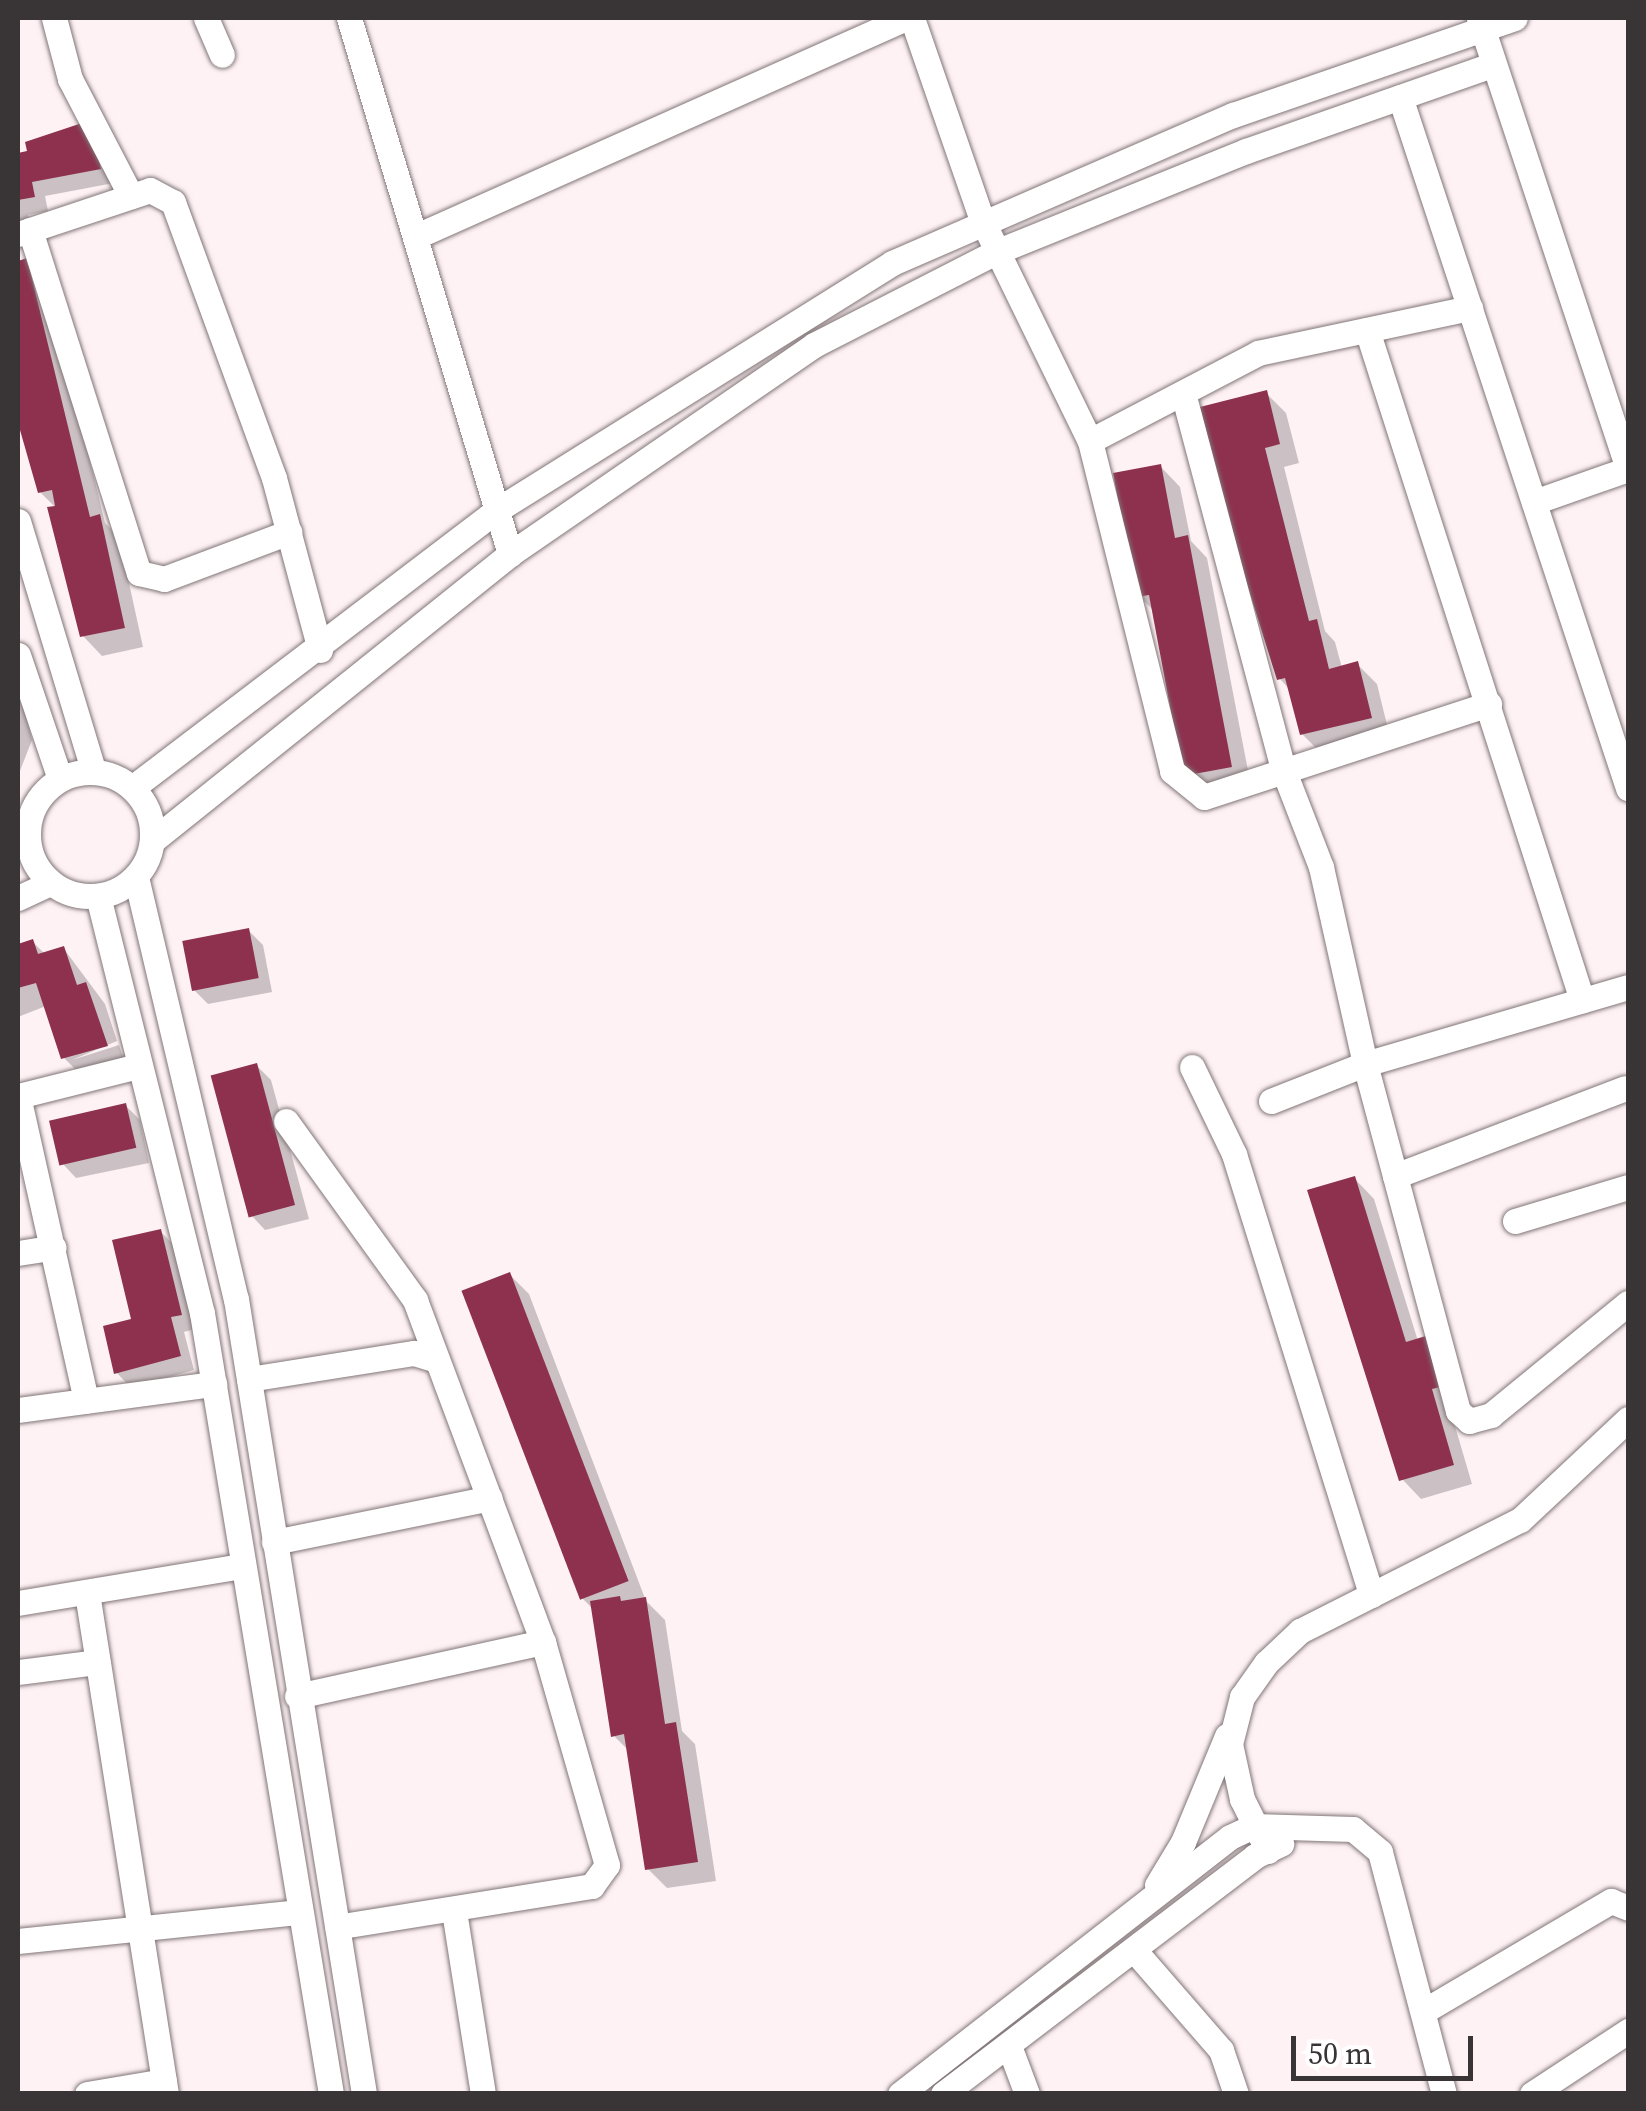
<!DOCTYPE html>
<style>
body{margin:0}
#map{position:relative;width:1646px;height:2111px;overflow:hidden;background:#fef2f5;font-family:"Source Serif 4",serif}
div>[style]{position:absolute}
.shadow>*{inset:0;background:#0003}
.building>*{inset:0;background:#8d314f;transform-origin:0 0}
.roads{filter:drop-shadow(0 0 2px #817577) drop-shadow(0 0 2px #817577)}
.minor>*{height:25px;margin:-12.5px;padding:0 12.5px;transform-origin:12.5px;border-radius:12.5px;background:#fff}
.minor>.ring{margin:-12.5px;padding:0;box-sizing:content-box;background:none;border:25px solid #fff;border-radius:50%}
span{translate:-50% -50%;white-space:nowrap;text-align:center;line-height:1.15;-webkit-text-stroke:10px #fff;paint-order:stroke}
.frame{position:absolute;inset:0;border:20px solid #393435;pointer-events:none}
.scale{position:absolute;left:1291px;top:2036px;width:182px;height:45px;box-sizing:border-box;border:5px solid #393435;border-top:0;padding-left:12px;font-size:30px;line-height:35px;white-space:nowrap;color:#393435;-webkit-text-stroke:8px #fff;paint-order:stroke}
</style>
<div id="map">
<div class="shadow">
<div style="clip-path:polygon(90px 123px,114px 183px,45px 196px,48px 211px,28px 215px,31px 225px,18px 228px,18px 156px)"></div>
<div style="clip-path:polygon(26px 261px,46px 280px,105px 523px,119px 537px,143px 647px,102px 656px,83px 636px,56px 508px,40px 492px,18px 403px,18px 264px)"></div>
<div style="clip-path:polygon(1266px 393px,1286px 413px,1299px 463px,1284px 467px,1325px 631px,1335px 642px,1342px 668px,1357px 664px,1377px 684px,1390px 737px,1322px 754px,1302px 734px,1291px 691px,1279px 678px,1234px 532px)"></div>
<div style="clip-path:polygon(1161px 467px,1180px 487px,1191px 541px,1207px 558px,1251px 786px,1206px 794px,1186px 774px,1155px 612px,1139px 596px)"></div>
<div style="clip-path:polygon(18px 682px,32px 740px,18px 776px)"></div>
<div style="clip-path:polygon(248px 930px,263px 945px,272px 992px,208px 1004px,194px 990px)"></div>
<div style="clip-path:polygon(32px 941px,46px 955px,64px 949px,105px 1004px,117px 1041px,72px 1060px,119px 1045px,126px 1066px,83px 1077px,63px 1057px,46px 1006px,18px 1017px,18px 946px)"></div>
<div style="clip-path:polygon(256px 1065px,271px 1080px,309px 1219px,265px 1230px,251px 1215px)"></div>
<div style="clip-path:polygon(125px 1105px,140px 1120px,149px 1163px,76px 1178px,62px 1163px)"></div>
<div style="clip-path:polygon(1355px 1179px,1374px 1199px,1418px 1341px,1450px 1409px,1472px 1484px,1421px 1499px,1402px 1479px)"></div>
<div style="clip-path:polygon(160px 1231px,175px 1246px,195px 1329px,184px 1332px,194px 1370px,131px 1388px,117px 1373px)"></div>
<div style="clip-path:polygon(509px 1274px,529px 1294px,646px 1601px,665px 1620px,682px 1731px,695px 1744px,716px 1881px,667px 1888px,648px 1869px,630px 1752px,613px 1735px,594px 1610px,582px 1598px)"></div>
</div>
<div class="building">
<div style="clip-path:polygon(91px 120px,101px 169px,32px 182px,35px 197px,18px 200px,18px 153px,27px 151px,25px 142px)"></div>
<div style="clip-path:polygon(27px 258px,90px 517px,100px 514px,125px 628px,80px 637px,47px 507px,55px 506px,52px 490px,38px 493px,18px 423px,18px 261px)"></div>
<div style="clip-path:polygon(1267px 390px,1280px 444px,1265px 448px,1309px 621px,1317px 619px,1329px 669px,1358px 661px,1372px 718px,1300px 735px,1285px 678px,1277px 680px,1231px 533px,1200px 407px)"></div>
<div style="clip-path:polygon(1161px 464px,1175px 538px,1188px 535px,1232px 767px,1183px 776px,1149px 595px,1136px 597px,1113px 473px)"></div>
<div style="left:249px;top:928px;width:51px;height:68px;rotate:79deg"></div>
<div style="clip-path:polygon(33px 939px,38px 954px,64px 946px,77px 985px,86px 982px,108px 1046px,61px 1059px,36px 983px,18px 988px,18px 944px)"></div>
<div style="left:257px;top:1063px;width:147px;height:48px;rotate:75deg"></div>
<div style="left:126px;top:1103px;width:46px;height:79px;rotate:77deg"></div>
<div style="clip-path:polygon(1355px 1176px,1406px 1342px,1429px 1335px,1444px 1386px,1432px 1389px,1454px 1465px,1399px 1481px,1307px 1190px)"></div>
<div style="clip-path:polygon(161px 1229px,182px 1315px,171px 1317px,181px 1356px,114px 1374px,103px 1326px,131px 1319px,112px 1240px)"></div>
<div style="left:510px;top:1272px;width:331px;height:52px;rotate:69deg"></div>
<div style="clip-path:polygon(620px 1596px,621px 1601px,646px 1597px,665px 1724px,676px 1722px,698px 1862px,645px 1870px,624px 1734px,611px 1737px,590px 1601px)"></div>
</div>
<div class="roads">
<div class="minor">
<div style="left:54px;top:18px;width:63px;rotate:75.3deg"></div>
<div style="left:70px;top:79px;width:132px;rotate:62.5deg"></div>
<div style="left:206px;top:18px;width:40px;rotate:66.6deg"></div>
<div style="left:349px;top:18px;width:560px;rotate:73.28deg"></div>
<div style="left:912px;top:18px;width:214px;rotate:70.9deg"></div>
<div style="left:982px;top:220px;width:246px;rotate:64deg"></div>
<div style="left:1090px;top:441px;width:340px;rotate:76deg"></div>
<div style="left:1172px;top:771px;width:41px;rotate:39.1deg"></div>
<div style="left:1204px;top:797px;width:300px;rotate:-18.1deg"></div>
<div style="left:1479px;top:18px;width:474px;rotate:71.7deg"></div>
<div style="left:1400px;top:97px;width:728px;rotate:71.74deg"></div>
<div style="left:30px;top:230px;width:360px;rotate:72.4deg"></div>
<div style="left:139px;top:573px;width:26px;rotate:13deg"></div>
<div style="left:164px;top:579px;width:134px;rotate:-20.6deg"></div>
<div style="left:18px;top:234px;width:139px;rotate:-18.4deg"></div>
<div style="left:150px;top:190px;width:26px;rotate:28deg"></div>
<div style="left:173px;top:202px;width:294px;rotate:69.9deg"></div>
<div style="left:274px;top:478px;width:178px;rotate:75deg"></div>
<div style="left:419px;top:235px;width:533px;rotate:-24.02deg"></div>
<div style="left:1367px;top:330px;width:704px;rotate:72.21deg"></div>
<div style="left:1183px;top:393px;width:389px;rotate:75.1deg"></div>
<div style="left:1283px;top:769px;width:105px;rotate:68.8deg"></div>
<div style="left:1321px;top:867px;width:202px;rotate:77.4deg"></div>
<div style="left:1365px;top:1064px;width:274px;rotate:-16.3deg"></div>
<div style="left:1090px;top:441px;width:190px;rotate:-27.6deg"></div>
<div style="left:1258px;top:353px;width:217px;rotate:-12deg"></div>
<div style="left:1534px;top:502px;width:100px;rotate:-19.3deg"></div>
<div style="left:18px;top:521px;width:262px;rotate:73.2deg"></div>
<div style="left:18px;top:655px;width:131px;rotate:71.3deg"></div>
<div class="ring" style="left:28px;top:772px;width:99px;height:99px"></div>
<div style="left:132px;top:788px;width:459px;rotate:-37.3deg"></div>
<div style="left:497px;top:510px;width:466px;rotate:-32deg"></div>
<div style="left:892px;top:263px;width:372px;rotate:-23.5deg"></div>
<div style="left:1233px;top:115px;width:298px;rotate:-19deg"></div>
<div style="left:152px;top:841px;width:459px;rotate:-38.7deg"></div>
<div style="left:510px;top:554px;width:369px;rotate:-34.5deg"></div>
<div style="left:814px;top:345px;width:204px;rotate:-27.1deg"></div>
<div style="left:996px;top:252px;width:270px;rotate:-22deg"></div>
<div style="left:1246px;top:151px;width:261px;rotate:-19.3deg"></div>
<div style="left:136px;top:877px;width:434px;rotate:76.7deg"></div>
<div style="left:236px;top:1299px;width:805px;rotate:80.85deg"></div>
<div style="left:98px;top:896px;width:430px;rotate:76deg"></div>
<div style="left:202px;top:1313px;width:792px;rotate:80.62deg"></div>
<div style="left:18px;top:898px;width:35px;rotate:-25deg"></div>
<div style="left:1192px;top:1067px;width:97px;rotate:64.2deg"></div>
<div style="left:1234px;top:1154px;width:462px;rotate:72.7deg"></div>
<div style="left:18px;top:1096px;width:312px;rotate:77.4deg"></div>
<div style="left:18px;top:1096px;width:124px;rotate:-14deg"></div>
<div style="left:1271px;top:1101px;width:101px;rotate:-21.5deg"></div>
<div style="left:1365px;top:1064px;width:359px;rotate:75deg"></div>
<div style="left:1458px;top:1411px;width:15px;rotate:42deg"></div>
<div style="left:1469px;top:1421px;width:23px;rotate:-15deg"></div>
<div style="left:1491px;top:1415px;width:177px;rotate:-39.3deg"></div>
<div style="left:286px;top:1121px;width:221px;rotate:54.2deg"></div>
<div style="left:415px;top:1300px;width:365px;rotate:69.5deg"></div>
<div style="left:543px;top:1642px;width:232px;rotate:74deg"></div>
<div style="left:607px;top:1865px;width:26px;rotate:126deg"></div>
<div style="left:592px;top:1886px;width:258px;rotate:170.9deg"></div>
<div style="left:1395px;top:1176px;width:246px;rotate:-20.9deg"></div>
<div style="left:1515px;top:1221px;width:118px;rotate:-16.7deg"></div>
<div style="left:18px;top:1253px;width:36px;rotate:-9deg"></div>
<div style="left:249px;top:1379px;width:167px;rotate:-9deg"></div>
<div style="left:414px;top:1353px;width:24px;rotate:17deg"></div>
<div style="left:18px;top:1410px;width:198px;rotate:-7.6deg"></div>
<div style="left:274px;top:1542px;width:220px;rotate:-11.5deg"></div>
<div style="left:87px;top:1593px;width:507px;rotate:81.04deg"></div>
<div style="left:18px;top:1603px;width:227px;rotate:-9.4deg"></div>
<div style="left:18px;top:1672px;width:80px;rotate:-7.2deg"></div>
<div style="left:297px;top:1696px;width:252px;rotate:-12.4deg"></div>
<div style="left:1268px;top:1851px;width:58px;rotate:-116.6deg"></div>
<div style="left:1242px;top:1799px;width:56px;rotate:-102.3deg"></div>
<div style="left:1230px;top:1744px;width:49px;rotate:-75.7deg"></div>
<div style="left:1242px;top:1697px;width:42px;rotate:-54.8deg"></div>
<div style="left:1266px;top:1663px;width:47px;rotate:-43.3deg"></div>
<div style="left:1300px;top:1631px;width:246px;rotate:-26.8deg"></div>
<div style="left:1520px;top:1520px;width:148px;rotate:-43.1deg"></div>
<div style="left:1157px;top:1885px;width:50px;rotate:-58.8deg"></div>
<div style="left:1183px;top:1842px;width:115px;rotate:-67.5deg"></div>
<div style="left:454px;top:1911px;width:185px;rotate:81deg"></div>
<div style="left:18px;top:1941px;width:283px;rotate:-5.9deg"></div>
<div style="left:1134px;top:1950px;width:133px;rotate:49deg"></div>
<div style="left:1221px;top:2050px;width:46px;rotate:71.2deg"></div>
<div style="left:1424px;top:2011px;width:217px;rotate:-30.5deg"></div>
<div style="left:1611px;top:1901px;width:18px;rotate:22deg"></div>
<div style="left:1009px;top:2046px;width:51px;rotate:69.4deg"></div>
<div style="left:87px;top:2094px;width:78px;rotate:-9.6deg"></div>
<div style="left:900px;top:2094px;width:418px;rotate:-37.9deg"></div>
<div style="left:1230px;top:1837px;width:26px;rotate:-25deg"></div>
<div style="left:1254px;top:1826px;width:99px;rotate:1.7deg"></div>
<div style="left:1353px;top:1829px;width:35px;rotate:40deg"></div>
<div style="left:1380px;top:1852px;width:250px;rotate:75.2deg"></div>
<div style="left:943px;top:2094px;width:392px;rotate:-37.3deg"></div>
<div style="left:1255px;top:1856px;width:29px;rotate:-25deg"></div>
<div style="left:1532px;top:2094px;width:115px;rotate:-33.3deg"></div>
</div>
</div>
<div class="frame"></div>
<div class="scale">50 m</div>
</div>
